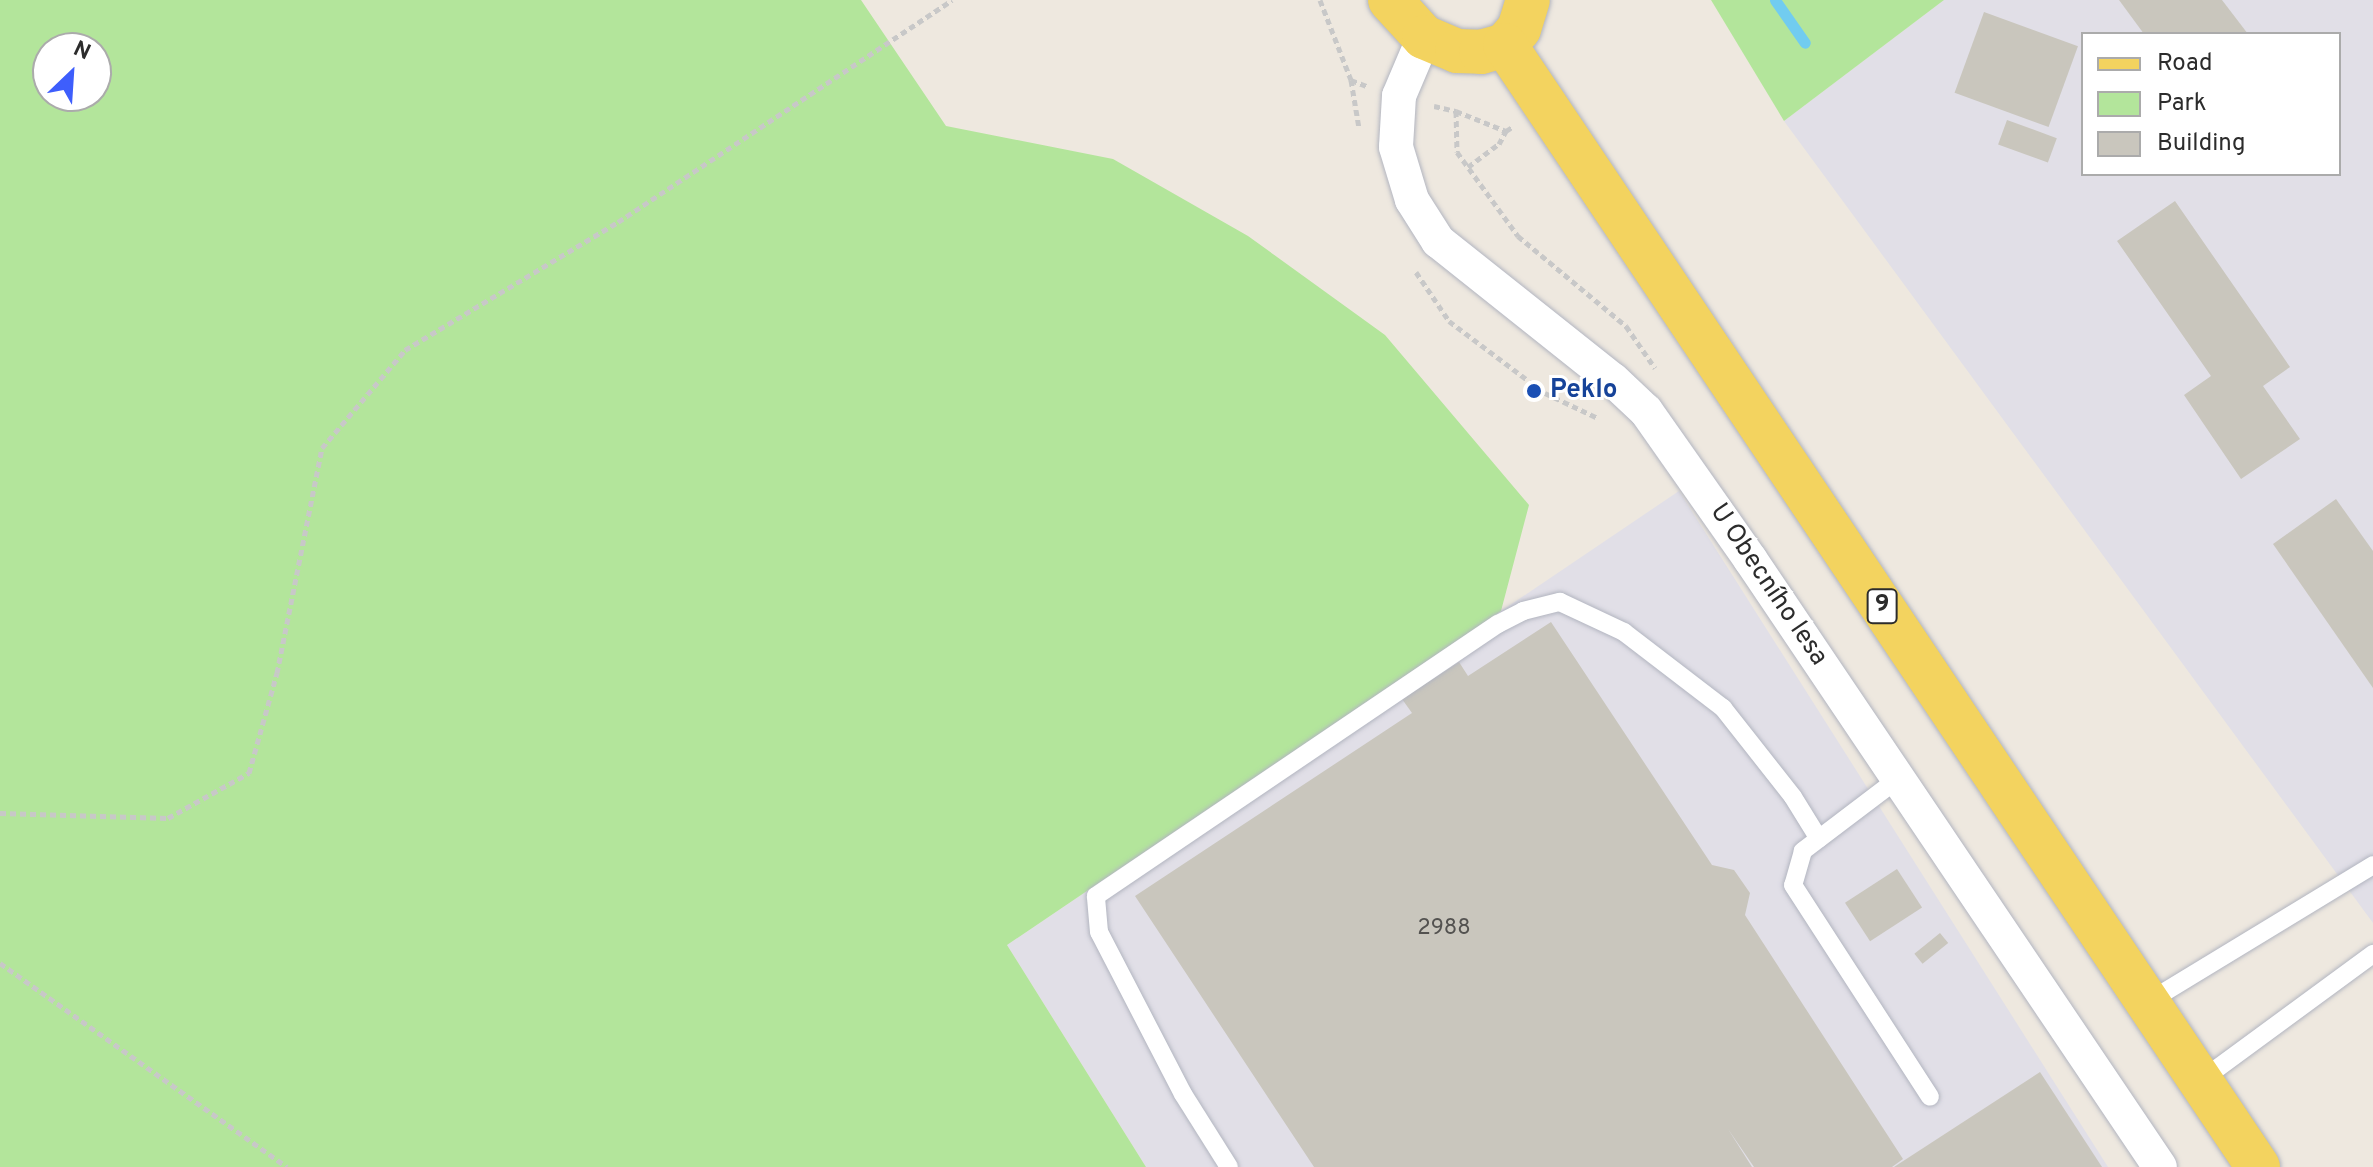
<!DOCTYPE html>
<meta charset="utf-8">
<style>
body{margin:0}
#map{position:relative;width:2373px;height:1167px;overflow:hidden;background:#eee8df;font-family:Overpass,sans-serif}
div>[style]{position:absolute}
.industrial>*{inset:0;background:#e1dfe7}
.green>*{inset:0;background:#b3e59b}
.stream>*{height:11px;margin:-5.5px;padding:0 5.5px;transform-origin:5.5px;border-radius:5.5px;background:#71ccf0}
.building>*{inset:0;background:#c9c6bd;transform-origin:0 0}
.path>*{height:5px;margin-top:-2.5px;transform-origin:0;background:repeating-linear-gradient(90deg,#c8c8c8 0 6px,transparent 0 10px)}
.roads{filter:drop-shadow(0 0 2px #b2b5c0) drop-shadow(0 0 2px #b2b5c0)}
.lane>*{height:18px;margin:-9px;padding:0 9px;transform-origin:9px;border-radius:9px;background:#fff}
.street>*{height:34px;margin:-17px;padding:0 17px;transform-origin:17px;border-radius:17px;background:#fff}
.primary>*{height:44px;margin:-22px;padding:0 22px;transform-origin:22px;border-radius:22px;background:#f3d35f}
.dots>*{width:22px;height:22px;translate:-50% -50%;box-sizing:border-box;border:4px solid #fff;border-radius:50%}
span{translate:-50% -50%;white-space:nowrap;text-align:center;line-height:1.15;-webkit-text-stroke:6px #fff;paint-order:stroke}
.number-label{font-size:22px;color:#535250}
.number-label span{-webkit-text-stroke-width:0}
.shield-label span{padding:2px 6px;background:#fff;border:2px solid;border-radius:6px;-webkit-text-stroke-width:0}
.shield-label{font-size:24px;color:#2c2c2c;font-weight:700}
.transit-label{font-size:26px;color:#164399;font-weight:700}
.left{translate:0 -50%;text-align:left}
.street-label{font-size:26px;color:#2c2c2c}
.legend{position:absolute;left:2081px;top:32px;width:260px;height:144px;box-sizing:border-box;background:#fff;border:2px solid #ababab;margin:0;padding:10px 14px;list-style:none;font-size:24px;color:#2c2c2c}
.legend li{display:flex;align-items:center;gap:16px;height:40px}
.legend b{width:40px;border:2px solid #ababab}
.north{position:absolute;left:32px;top:32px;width:80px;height:80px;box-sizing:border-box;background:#fff;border:2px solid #ababab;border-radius:50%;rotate:25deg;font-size:22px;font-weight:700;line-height:32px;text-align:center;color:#2c2c2c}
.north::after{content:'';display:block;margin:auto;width:28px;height:36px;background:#3e5efc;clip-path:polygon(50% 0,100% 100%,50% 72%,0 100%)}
</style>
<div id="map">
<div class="industrial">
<div style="clip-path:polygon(evenodd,1944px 0,2373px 0,2373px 923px,1784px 121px,1944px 0,2083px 34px,2339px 34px,2339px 174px,2083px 174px,2083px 34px)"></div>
<div style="clip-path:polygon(1679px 491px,2108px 1167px,1146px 1167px,1007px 945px)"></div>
</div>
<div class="green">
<div style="clip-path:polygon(evenodd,0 0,861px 0,946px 126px,1113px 159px,1248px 236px,1385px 335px,1529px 505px,1501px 611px,1007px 945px,1146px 1167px,0 1167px,0 0,48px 48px,96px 48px,96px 96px,48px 96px,48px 48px)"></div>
<div style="clip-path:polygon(1711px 0,1944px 0,1784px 121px)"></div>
</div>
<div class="stream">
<div style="left:1775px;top:0;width:52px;rotate:55.1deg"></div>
</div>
<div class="building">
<div style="clip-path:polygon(2119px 0,2222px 0,2248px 34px,2144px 34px)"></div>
<div style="left:1984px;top:12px;width:100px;height:86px;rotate:20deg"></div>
<div style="left:2007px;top:120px;width:53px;height:26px;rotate:20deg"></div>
<div style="clip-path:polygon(2175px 201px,2290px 367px,2263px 386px,2300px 439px,2241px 479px,2184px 395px,2211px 376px,2117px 241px)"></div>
<div style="clip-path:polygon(2336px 499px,2373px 551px,2373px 688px,2273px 544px)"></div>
<div style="clip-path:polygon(1551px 622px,1712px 865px,1734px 870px,1750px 893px,1745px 915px,1903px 1159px,1892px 1167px,1754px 1167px,1728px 1129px,1752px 1167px,1314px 1167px,1135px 896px,1412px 713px,1402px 699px,1459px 662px,1468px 676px)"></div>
<div style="left:1897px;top:869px;width:46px;height:62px;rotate:57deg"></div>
<div style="left:1940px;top:933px;width:13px;height:33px;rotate:51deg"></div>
<div style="clip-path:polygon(2040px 1072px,2102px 1167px,1894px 1167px)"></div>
</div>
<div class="path">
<div style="left:1320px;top:0;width:86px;rotate:68.8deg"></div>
<div style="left:1351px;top:80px;width:17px;rotate:21deg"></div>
<div style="left:1351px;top:80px;width:49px;rotate:80.5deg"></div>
<div style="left:1434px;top:106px;width:23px;rotate:13deg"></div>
<div style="left:1456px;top:111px;width:41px;rotate:88.6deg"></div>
<div style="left:1457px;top:152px;width:104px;rotate:54deg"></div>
<div style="left:1518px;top:236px;width:141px;rotate:39.8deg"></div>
<div style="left:1626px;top:326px;width:51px;rotate:55.4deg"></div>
<div style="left:1456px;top:111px;width:54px;rotate:21.8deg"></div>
<div style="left:1506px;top:131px;width:9px;rotate:-32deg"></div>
<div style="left:1468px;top:167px;width:39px;rotate:-37deg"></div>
<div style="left:1499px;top:144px;width:15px;rotate:-62deg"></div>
<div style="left:1416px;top:272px;width:59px;rotate:56deg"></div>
<div style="left:1449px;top:321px;width:120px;rotate:36.9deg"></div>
<div style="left:1545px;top:393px;width:59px;rotate:25.3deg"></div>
<div style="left:0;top:813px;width:168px;rotate:1.7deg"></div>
<div style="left:168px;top:818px;width:93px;rotate:-29.1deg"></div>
<div style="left:249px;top:773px;width:104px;rotate:-74.4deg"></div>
<div style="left:277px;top:673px;width:229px;rotate:-78.7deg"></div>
<div style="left:322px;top:448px;width:128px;rotate:-49.7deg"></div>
<div style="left:405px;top:350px;width:249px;rotate:-31deg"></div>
<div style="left:618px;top:222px;width:401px;rotate:-33.6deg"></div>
<div style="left:0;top:963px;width:352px;rotate:35.4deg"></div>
</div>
<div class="roads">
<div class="lane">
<div style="left:1899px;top:778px;width:121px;rotate:142.8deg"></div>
<div style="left:1803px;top:851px;width:35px;rotate:106deg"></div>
<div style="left:1793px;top:885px;width:252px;rotate:57.1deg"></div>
<div style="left:2148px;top:1002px;width:263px;rotate:-31.3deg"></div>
<div style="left:2200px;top:1081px;width:215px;rotate:-36.3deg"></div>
<div style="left:1229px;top:1167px;width:86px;rotate:-122.2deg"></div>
<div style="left:1183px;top:1094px;width:182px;rotate:-117.4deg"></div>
<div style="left:1099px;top:932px;width:36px;rotate:-95deg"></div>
<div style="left:1096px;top:896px;width:485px;rotate:-34.1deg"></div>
<div style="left:1498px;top:624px;width:28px;rotate:-27deg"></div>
<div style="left:1523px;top:611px;width:38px;rotate:-14deg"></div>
<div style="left:1560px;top:602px;width:71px;rotate:25.1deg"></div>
<div style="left:1624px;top:632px;width:125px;rotate:37.5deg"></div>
<div style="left:1723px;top:708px;width:113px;rotate:51.8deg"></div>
<div style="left:1793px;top:797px;width:49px;rotate:58.2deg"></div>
</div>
<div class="street">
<div style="left:1424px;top:37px;width:64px;rotate:113deg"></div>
<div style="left:1399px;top:96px;width:51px;rotate:93.4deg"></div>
<div style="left:1396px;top:147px;width:55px;rotate:73.2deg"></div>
<div style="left:1412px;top:200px;width:49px;rotate:57.6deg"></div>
<div style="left:1438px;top:241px;width:223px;rotate:38.5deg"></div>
<div style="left:1613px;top:380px;width:45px;rotate:43.2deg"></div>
<div style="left:1646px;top:411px;width:181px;rotate:54.9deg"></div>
<div style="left:1750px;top:559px;width:733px;rotate:56.01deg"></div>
</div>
<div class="primary">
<div style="left:1390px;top:0;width:50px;rotate:47.4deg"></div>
<div style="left:1424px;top:37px;width:36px;rotate:23deg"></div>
<div style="left:1457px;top:51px;width:24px;rotate:2deg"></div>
<div style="left:1481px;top:52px;width:25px;rotate:-16deg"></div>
<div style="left:1505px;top:45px;width:21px;rotate:-49deg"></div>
<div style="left:1519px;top:29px;width:30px;rotate:-73deg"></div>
<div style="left:1505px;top:45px;width:1351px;rotate:56.13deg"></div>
</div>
</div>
<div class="dots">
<div style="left:1534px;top:391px;background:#1a4fb4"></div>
</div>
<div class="number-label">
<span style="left:1444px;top:929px">2988</span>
</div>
<div class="shield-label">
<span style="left:1882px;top:606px">9</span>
</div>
<div class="transit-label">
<span class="left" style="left:1550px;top:391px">Peklo</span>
</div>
<div class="street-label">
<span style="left:1768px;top:585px;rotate:56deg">U Obecního lesa</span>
</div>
<ul class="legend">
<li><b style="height:10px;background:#f3d35f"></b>Road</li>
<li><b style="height:22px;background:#b3e59b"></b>Park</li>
<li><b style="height:22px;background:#c9c6bd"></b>Building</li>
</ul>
<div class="north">N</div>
</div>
